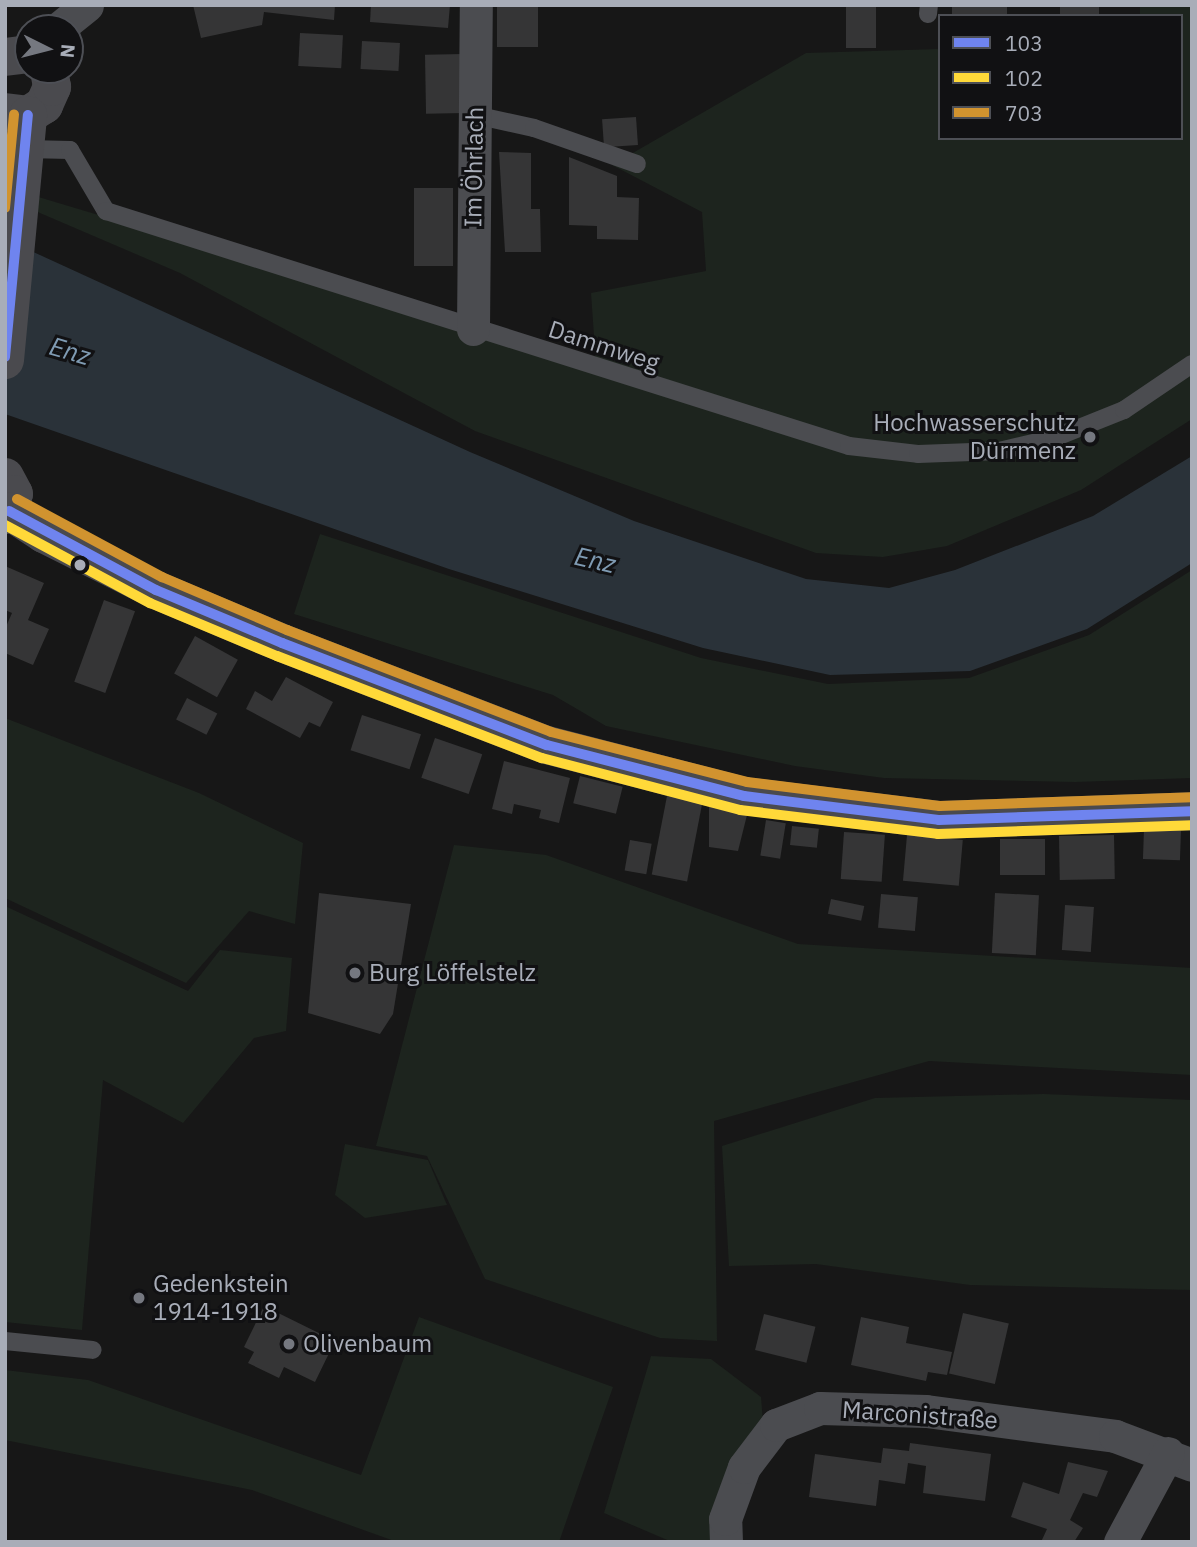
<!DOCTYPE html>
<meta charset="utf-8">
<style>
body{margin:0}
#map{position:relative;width:1197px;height:1547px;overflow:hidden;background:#171717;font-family:"IBM Plex Sans",sans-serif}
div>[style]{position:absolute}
.green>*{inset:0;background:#1d241e}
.water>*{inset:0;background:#2a3239}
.building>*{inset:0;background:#353536;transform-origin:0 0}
.lane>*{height:18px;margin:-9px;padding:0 9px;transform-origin:9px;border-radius:9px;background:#4b4c50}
.street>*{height:33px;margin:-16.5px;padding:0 16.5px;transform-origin:16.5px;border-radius:16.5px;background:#4b4c50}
.secondary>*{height:38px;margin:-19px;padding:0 19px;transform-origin:19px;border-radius:19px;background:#4a4a4e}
.bus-1>*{height:10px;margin:-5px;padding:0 5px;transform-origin:5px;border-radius:5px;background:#6f84ef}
.bus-2>*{height:10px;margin:-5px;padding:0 5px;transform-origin:5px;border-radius:5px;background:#ffd939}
.bus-3>*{height:10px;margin:-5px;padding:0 5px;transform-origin:5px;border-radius:5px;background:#d1932f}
.dots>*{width:19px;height:19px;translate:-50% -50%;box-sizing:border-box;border:4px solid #111113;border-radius:50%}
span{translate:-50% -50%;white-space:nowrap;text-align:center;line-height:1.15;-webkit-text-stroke:6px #111113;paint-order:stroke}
.street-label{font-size:24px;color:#a8adb8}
.poi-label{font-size:24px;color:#a8adb8}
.right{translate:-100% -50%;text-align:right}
.left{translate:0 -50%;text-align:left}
.water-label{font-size:26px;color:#7f9bb3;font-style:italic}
.frame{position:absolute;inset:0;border:7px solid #a8adb8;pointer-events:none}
.legend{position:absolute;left:938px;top:14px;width:245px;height:126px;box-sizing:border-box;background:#111113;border:2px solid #4d4f55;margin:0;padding:9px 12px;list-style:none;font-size:21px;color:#a8adb8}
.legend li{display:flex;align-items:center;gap:14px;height:35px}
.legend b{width:35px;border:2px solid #4d4f55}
.north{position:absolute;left:14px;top:14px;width:70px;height:70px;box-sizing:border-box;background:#111113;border:2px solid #4d4f55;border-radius:50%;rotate:96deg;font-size:19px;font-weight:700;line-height:28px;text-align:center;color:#a8adb8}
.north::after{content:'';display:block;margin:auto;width:24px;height:32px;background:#757880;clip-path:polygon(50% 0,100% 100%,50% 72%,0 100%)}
</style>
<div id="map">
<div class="green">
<div style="clip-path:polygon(1140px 5px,1192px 5px,1192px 419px,1081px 490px,947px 546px,883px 557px,816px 553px,475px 431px,180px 273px,5px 198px,5px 187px,596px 364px,591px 293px,706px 271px,702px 212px,612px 165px,806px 53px,940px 49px,940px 138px,1181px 138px,1181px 16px,1140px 16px)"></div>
<div style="clip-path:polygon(320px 534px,701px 658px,828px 684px,969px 678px,1089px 635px,1192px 570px,1192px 778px,1075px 782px,884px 778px,795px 766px,606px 726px,553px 695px,294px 614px)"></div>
<div style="clip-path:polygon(5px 718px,199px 793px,303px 843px,295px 924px,249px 911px,186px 983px,5px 898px)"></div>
<div style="clip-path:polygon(454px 845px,546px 855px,798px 944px,1192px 968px,1192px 1075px,929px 1061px,714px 1121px,717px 1341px,660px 1338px,485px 1279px,427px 1156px,376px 1146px)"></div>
<div style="clip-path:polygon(5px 906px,188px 991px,220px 950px,292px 958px,286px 1031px,254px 1038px,183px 1123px,103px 1080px,82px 1330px,5px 1322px)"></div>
<div style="clip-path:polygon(1043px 1094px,1192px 1100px,1192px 1290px,970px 1285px,816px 1264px,729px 1266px,722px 1146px,875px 1098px)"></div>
<div style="clip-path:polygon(345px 1144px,428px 1160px,447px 1205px,365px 1218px,335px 1195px)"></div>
<div style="clip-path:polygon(419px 1317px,613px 1387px,559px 1542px,397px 1542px,252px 1490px,5px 1440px,5px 1370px,88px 1380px,361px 1475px)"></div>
<div style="clip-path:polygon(651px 1356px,711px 1359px,761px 1397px,763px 1422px,714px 1542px,672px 1542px,604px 1513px)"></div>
</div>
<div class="water">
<div style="clip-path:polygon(5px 239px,470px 452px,634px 521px,806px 579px,889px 588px,955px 570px,1093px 516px,1192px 456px,1192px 563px,1087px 629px,970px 671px,830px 675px,703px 648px,449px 569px,5px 414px)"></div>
</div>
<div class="building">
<div style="clip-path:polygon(193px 5px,335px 5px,334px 20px,264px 12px,262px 25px,201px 38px)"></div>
<div style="clip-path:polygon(371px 5px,450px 5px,448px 28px,370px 22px)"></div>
<div style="left:497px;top:5px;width:41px;height:42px"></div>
<div style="left:846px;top:5px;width:30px;height:43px"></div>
<div style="left:952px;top:5px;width:55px;height:11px"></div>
<div style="left:1060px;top:5px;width:39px;height:11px"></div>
<div style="left:300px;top:33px;width:43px;height:33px;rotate:3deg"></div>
<div style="left:362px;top:41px;width:38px;height:28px;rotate:3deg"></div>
<div style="left:463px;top:54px;width:59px;height:38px;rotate:89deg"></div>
<div style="left:636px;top:117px;width:28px;height:34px;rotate:86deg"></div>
<div style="clip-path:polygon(499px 152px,531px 153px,531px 209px,540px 209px,541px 252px,505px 252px)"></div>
<div style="clip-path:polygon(569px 157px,617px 176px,617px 197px,639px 198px,638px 240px,597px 239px,597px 226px,569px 225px)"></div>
<div style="left:414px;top:188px;width:39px;height:78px"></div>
<div style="clip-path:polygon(5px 566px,44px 583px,28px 620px,49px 629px,33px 665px,5px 653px,5px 629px,12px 613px,5px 610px)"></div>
<div style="left:104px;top:600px;width:33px;height:87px;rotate:20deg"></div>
<div style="left:195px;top:636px;width:49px;height:43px;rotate:29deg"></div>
<div style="clip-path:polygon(286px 677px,333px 702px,320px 727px,309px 722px,300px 738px,246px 709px,255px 691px,272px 701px)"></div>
<div style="left:187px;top:698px;width:34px;height:24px;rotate:27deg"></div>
<div style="left:362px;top:715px;width:62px;height:37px;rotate:18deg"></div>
<div style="left:435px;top:738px;width:50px;height:42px;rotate:19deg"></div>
<div style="clip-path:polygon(504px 761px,570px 778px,559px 823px,539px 818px,541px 810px,514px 804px,512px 814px,492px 809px)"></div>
<div style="left:580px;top:776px;width:44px;height:28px;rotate:14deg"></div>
<div style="left:667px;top:796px;width:36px;height:80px;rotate:11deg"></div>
<div style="clip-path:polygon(709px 806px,748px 811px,738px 851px,709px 847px)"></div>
<div style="left:766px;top:820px;width:20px;height:36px;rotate:9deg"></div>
<div style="left:792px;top:826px;width:27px;height:19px;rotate:6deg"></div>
<div style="left:1144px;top:829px;width:37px;height:30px;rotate:2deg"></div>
<div style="left:844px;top:832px;width:41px;height:47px;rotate:4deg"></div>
<div style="left:907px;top:835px;width:56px;height:46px;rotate:5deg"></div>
<div style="left:1114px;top:835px;width:44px;height:55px;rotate:89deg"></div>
<div style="left:1000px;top:839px;width:45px;height:36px"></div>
<div style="left:630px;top:840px;width:22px;height:31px;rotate:10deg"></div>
<div style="clip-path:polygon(319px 893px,411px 904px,393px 1014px,380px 1034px,308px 1013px)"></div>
<div style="left:995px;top:893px;width:44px;height:60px;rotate:3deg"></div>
<div style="left:881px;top:894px;width:37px;height:34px;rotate:5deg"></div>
<div style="left:831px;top:899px;width:34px;height:15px;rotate:12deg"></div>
<div style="left:1065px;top:905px;width:29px;height:45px;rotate:4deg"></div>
<div style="clip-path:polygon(264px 1306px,335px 1341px,315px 1382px,284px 1367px,279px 1378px,248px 1363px,254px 1352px,244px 1347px)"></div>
<div style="left:963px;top:1313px;width:47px;height:62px;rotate:13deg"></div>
<div style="left:764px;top:1314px;width:53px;height:37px;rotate:14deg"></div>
<div style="clip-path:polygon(861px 1317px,909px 1327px,906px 1343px,952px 1352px,947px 1375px,928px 1372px,926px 1381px,851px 1365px)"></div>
<div style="clip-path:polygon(910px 1443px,991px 1454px,985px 1501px,923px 1493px,926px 1466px,908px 1463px,905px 1484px,879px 1480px,876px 1506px,809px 1497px,815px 1454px,881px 1463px,883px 1448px,909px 1451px)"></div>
<div style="clip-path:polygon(1068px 1462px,1108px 1471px,1097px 1497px,1083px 1493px,1070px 1520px,1083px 1528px,1074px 1542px,1041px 1542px,1047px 1529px,1011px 1517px,1023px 1482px,1059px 1494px)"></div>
</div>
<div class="lane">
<div style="left:928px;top:14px;width:9px;rotate:-84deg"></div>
<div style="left:475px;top:115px;width:60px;rotate:12.4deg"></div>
<div style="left:534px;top:128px;width:109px;rotate:19.3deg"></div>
<div style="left:26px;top:149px;width:44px;rotate:1.3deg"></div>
<div style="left:70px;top:150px;width:71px;rotate:59.5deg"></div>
<div style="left:106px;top:211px;width:779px;rotate:17.55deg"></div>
<div style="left:849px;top:446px;width:69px;rotate:6.6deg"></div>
<div style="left:918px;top:454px;width:81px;rotate:-2.1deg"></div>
<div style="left:999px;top:451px;width:57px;rotate:-13.3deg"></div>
<div style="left:1054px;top:438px;width:75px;rotate:-21.8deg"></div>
<div style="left:1124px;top:410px;width:82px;rotate:-34.1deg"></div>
<div style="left:5px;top:1341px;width:88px;rotate:5.8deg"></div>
</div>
<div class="street">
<div style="left:59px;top:28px;width:36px;rotate:-39deg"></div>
<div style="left:473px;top:329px;width:324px;rotate:-89.5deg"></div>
<div style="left:726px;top:1542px;width:23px;rotate:-92deg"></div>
<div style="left:725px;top:1519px;width:55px;rotate:-69.9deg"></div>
<div style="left:744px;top:1467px;width:53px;rotate:-52.7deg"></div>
<div style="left:776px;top:1425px;width:47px;rotate:-21.1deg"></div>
<div style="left:820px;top:1408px;width:106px;rotate:1.6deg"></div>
<div style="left:926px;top:1411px;width:191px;rotate:7.5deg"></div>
<div style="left:1115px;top:1436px;width:82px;rotate:20.6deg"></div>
<div style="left:1120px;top:1542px;width:101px;rotate:-61.7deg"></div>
</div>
<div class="secondary">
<div style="left:5px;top:57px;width:23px;rotate:-7deg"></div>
<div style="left:5px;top:112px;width:23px;rotate:7deg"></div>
<div style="left:28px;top:115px;width:19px;rotate:-32deg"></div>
<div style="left:44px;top:105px;width:20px;rotate:-66deg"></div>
<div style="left:52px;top:87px;width:17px;rotate:-100deg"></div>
<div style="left:5px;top:360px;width:246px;rotate:-84.6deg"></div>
<div style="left:5px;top:477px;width:19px;rotate:62deg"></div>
<div style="left:14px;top:494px;width:23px;rotate:113deg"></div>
<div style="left:9px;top:511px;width:42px;rotate:33.3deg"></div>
<div style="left:44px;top:534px;width:125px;rotate:26.6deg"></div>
<div style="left:156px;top:590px;width:137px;rotate:22.8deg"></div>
<div style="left:282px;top:643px;width:284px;rotate:21.1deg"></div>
<div style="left:547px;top:745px;width:203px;rotate:14.5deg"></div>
<div style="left:744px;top:796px;width:196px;rotate:7deg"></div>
<div style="left:939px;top:820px;width:253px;rotate:-2deg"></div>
</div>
<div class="bus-1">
<div style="left:5px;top:357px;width:243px;rotate:-84.6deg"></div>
<div style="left:9px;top:511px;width:167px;rotate:28.3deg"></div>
<div style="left:156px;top:590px;width:137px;rotate:22.8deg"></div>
<div style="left:282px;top:643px;width:284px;rotate:21.1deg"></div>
<div style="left:547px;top:745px;width:203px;rotate:14.5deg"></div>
<div style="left:744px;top:796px;width:196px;rotate:7deg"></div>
<div style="left:939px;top:820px;width:253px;rotate:-2deg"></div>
</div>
<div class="bus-2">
<div style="left:5px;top:525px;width:165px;rotate:28.3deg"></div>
<div style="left:150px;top:603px;width:138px;rotate:22.7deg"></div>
<div style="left:277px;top:656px;width:284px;rotate:21.1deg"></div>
<div style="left:542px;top:758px;width:205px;rotate:14.7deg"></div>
<div style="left:740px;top:810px;width:199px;rotate:6.9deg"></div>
<div style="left:938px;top:834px;width:254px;rotate:-2deg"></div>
</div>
<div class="bus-3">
<div style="left:5px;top:208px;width:94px;rotate:-84.5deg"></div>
<div style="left:17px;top:499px;width:165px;rotate:28.3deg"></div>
<div style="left:162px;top:577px;width:136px;rotate:23deg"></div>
<div style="left:287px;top:630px;width:283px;rotate:21.1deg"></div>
<div style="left:551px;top:732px;width:202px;rotate:14.3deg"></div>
<div style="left:747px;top:782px;width:194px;rotate:7.1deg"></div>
<div style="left:940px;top:806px;width:252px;rotate:-2deg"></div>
</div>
<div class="dots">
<div style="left:1090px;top:437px;background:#757880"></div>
<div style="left:80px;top:565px;background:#a8adb8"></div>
<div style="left:355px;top:973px;background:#757880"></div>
<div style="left:139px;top:1298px;background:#757880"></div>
<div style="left:289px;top:1344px;background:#757880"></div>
</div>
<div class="street-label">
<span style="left:474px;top:167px;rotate:-89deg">Im Öhrlach</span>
<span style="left:604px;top:346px;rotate:18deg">Dammweg</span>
<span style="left:920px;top:1415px;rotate:4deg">Marconistraße</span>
</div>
<div class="poi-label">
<span class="right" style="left:1076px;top:437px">Hochwasserschutz<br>Dürrmenz</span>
<span class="left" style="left:369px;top:973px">Burg Löffelstelz</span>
<span class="left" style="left:153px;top:1298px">Gedenkstein<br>1914-1918</span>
<span class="left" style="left:303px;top:1344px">Olivenbaum</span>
</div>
<div class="water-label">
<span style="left:70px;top:351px;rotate:16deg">Enz</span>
<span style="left:595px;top:560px;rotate:13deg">Enz</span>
</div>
<div class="frame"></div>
<ul class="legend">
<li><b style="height:9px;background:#6f84ef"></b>103</li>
<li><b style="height:9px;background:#ffd939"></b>102</li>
<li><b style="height:9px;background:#d1932f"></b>703</li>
</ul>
<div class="north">N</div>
</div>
